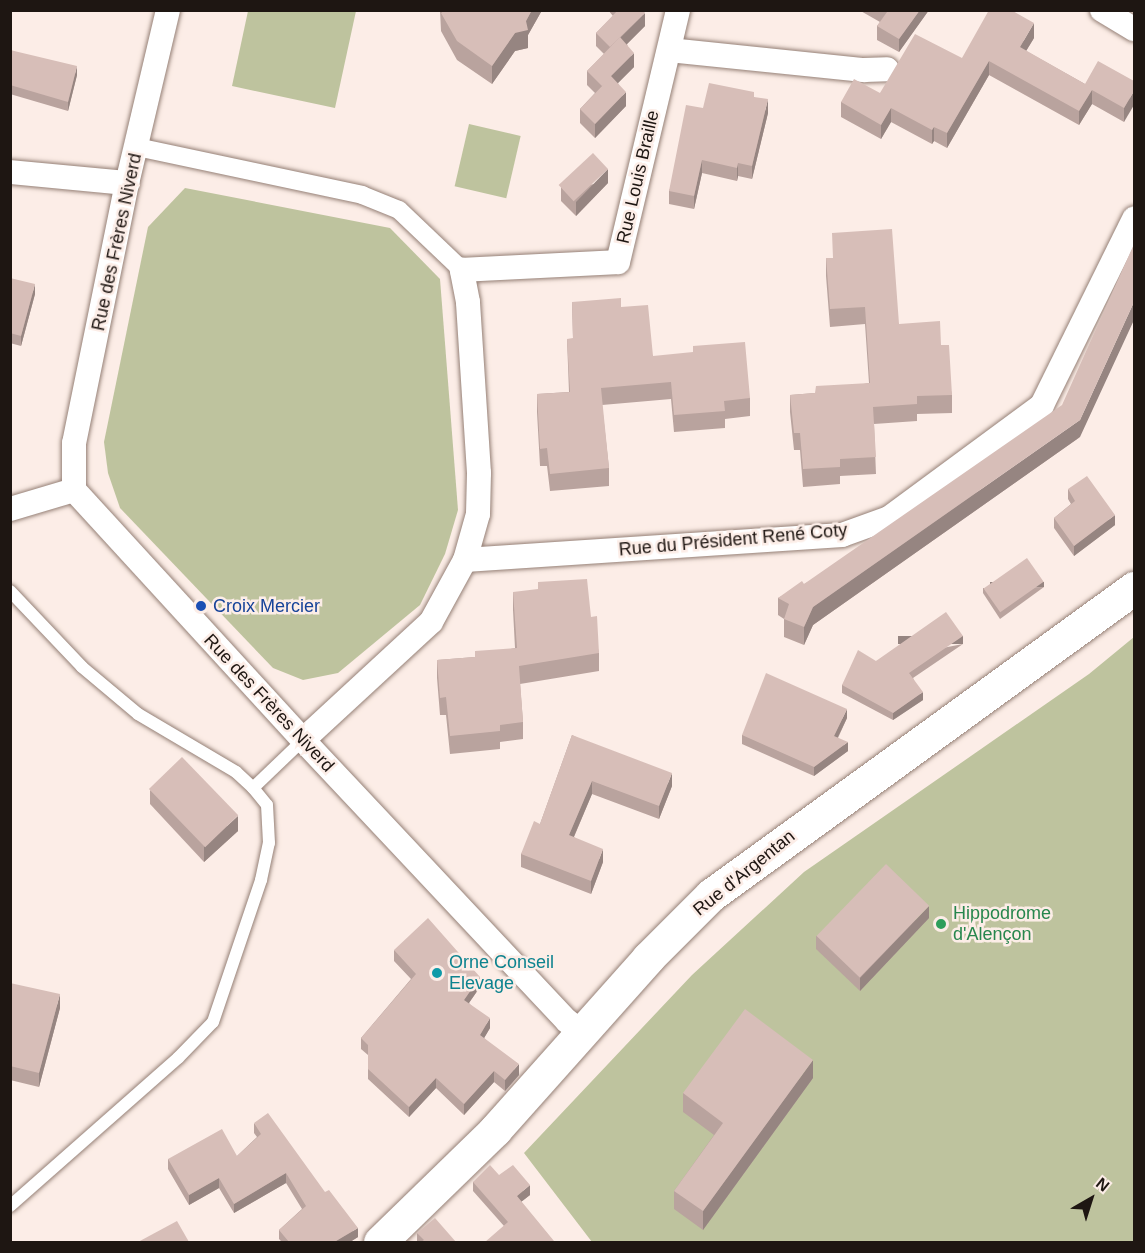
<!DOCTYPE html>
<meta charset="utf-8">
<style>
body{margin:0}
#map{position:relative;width:1145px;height:1253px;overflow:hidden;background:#fcede7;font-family:Arial,sans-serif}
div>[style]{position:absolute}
.green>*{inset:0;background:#bec39e;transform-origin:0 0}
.roads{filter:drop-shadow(0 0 2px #958076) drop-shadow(0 0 2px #958076)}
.service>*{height:12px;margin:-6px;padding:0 6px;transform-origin:6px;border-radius:6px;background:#fff}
.pedestrian>*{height:18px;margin:-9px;padding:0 9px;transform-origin:9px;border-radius:9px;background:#fff}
.minor>*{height:24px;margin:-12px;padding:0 12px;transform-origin:12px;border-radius:12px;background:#fff}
.secondary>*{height:33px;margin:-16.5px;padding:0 16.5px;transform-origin:16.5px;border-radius:16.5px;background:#fff}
.wall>*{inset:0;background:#b9a39e}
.shaded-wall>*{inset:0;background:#968581;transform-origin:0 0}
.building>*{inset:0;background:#d7beb8;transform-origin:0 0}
.dots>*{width:16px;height:16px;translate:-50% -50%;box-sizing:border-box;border:3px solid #fcede7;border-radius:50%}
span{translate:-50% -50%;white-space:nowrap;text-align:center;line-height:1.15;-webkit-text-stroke:5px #fcede7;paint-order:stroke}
.street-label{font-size:18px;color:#1e1612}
.transit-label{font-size:18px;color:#164399}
.left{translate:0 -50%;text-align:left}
.leisure-label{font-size:18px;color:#27864d}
.culture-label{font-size:18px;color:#0d838f}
.frame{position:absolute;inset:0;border:12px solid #1e1612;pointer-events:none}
.north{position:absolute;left:1061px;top:1169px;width:60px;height:60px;-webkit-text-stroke:4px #fcede7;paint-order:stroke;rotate:39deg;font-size:16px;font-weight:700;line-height:24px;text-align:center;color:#1e1612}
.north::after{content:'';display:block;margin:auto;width:21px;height:27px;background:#1e1612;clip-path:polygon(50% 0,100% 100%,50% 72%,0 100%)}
</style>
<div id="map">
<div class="green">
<div style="clip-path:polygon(248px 11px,356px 11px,335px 108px,232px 86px)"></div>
<div style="left:469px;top:124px;width:53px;height:64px;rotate:13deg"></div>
<div style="clip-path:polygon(185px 188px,390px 228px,440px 279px,458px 510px,445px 554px,420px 605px,338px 673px,303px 680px,273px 668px,120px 508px,108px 473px,104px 442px,148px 227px)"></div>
<div style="clip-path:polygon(1134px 637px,1134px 1242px,592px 1242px,524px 1153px,692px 975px,804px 872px,1089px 674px)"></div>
</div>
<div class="roads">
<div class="service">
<div style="left:10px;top:591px;width:105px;rotate:46.5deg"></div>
<div style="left:82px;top:667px;width:73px;rotate:40deg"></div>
<div style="left:138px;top:714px;width:114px;rotate:30.6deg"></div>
<div style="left:236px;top:772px;width:23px;rotate:43deg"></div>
<div style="left:10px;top:1206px;width:224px;rotate:-41.4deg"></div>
<div style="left:178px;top:1058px;width:50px;rotate:-45.8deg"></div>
<div style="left:213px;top:1022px;width:150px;rotate:-71.3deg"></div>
<div style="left:261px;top:880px;width:38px;rotate:-78deg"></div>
<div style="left:269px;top:843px;width:38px;rotate:-93deg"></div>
<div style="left:267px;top:805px;width:22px;rotate:-129deg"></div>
<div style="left:253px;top:788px;width:69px;rotate:-43.8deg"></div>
</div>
<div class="pedestrian">
<div style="left:137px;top:147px;width:230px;rotate:12deg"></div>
<div style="left:362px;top:195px;width:40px;rotate:22deg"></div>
<div style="left:399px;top:210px;width:87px;rotate:43.6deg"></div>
</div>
<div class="minor">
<div style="left:168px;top:10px;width:178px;rotate:103.3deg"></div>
<div style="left:127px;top:183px;width:265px;rotate:101.5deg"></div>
<div style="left:74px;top:443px;width:47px;rotate:90deg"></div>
<div style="left:74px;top:490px;width:339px;rotate:47.5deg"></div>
<div style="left:303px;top:740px;width:386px;rotate:46.8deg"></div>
<div style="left:567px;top:1021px;width:17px;rotate:36deg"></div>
<div style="left:1102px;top:10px;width:37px;rotate:31deg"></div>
<div style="left:669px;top:50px;width:196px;rotate:5.9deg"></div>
<div style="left:864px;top:70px;width:23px;rotate:-2deg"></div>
<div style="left:10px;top:172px;width:118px;rotate:5.4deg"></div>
<div style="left:10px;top:509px;width:67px;rotate:-16.5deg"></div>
<div style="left:465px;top:560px;width:378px;rotate:-3.8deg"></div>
<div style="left:842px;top:535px;width:50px;rotate:-19.9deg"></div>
<div style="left:889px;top:518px;width:190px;rotate:-36.4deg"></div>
<div style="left:1042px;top:405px;width:208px;rotate:-63.7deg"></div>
<div style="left:303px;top:740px;width:174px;rotate:-42.7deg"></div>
<div style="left:431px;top:622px;width:71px;rotate:-61.3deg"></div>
<div style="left:465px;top:560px;width:48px;rotate:-74.2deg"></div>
<div style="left:478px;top:514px;width:41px;rotate:-88.6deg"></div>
<div style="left:479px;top:473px;width:171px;rotate:-93.7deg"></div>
<div style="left:468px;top:302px;width:33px;rotate:-101deg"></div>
<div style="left:462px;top:270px;width:156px;rotate:-2.9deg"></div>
<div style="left:618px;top:262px;width:259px;rotate:-76.6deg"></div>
</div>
<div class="secondary">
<div style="left:380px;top:1242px;width:161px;rotate:-44.2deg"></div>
<div style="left:495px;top:1130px;width:230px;rotate:-48.3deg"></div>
<div style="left:648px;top:958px;width:89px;rotate:-45deg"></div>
<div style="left:711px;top:895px;width:523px;rotate:-35.97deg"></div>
</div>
</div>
<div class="wall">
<div style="clip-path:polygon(440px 10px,541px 10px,541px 12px,528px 35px,528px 48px,515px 51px,492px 84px,457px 60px,441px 31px)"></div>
<div style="clip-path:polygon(608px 10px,643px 10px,645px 26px,627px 44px,634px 67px,618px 83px,626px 106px,595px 138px,580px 123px,580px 109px,595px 93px,587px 85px,587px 71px,604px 54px,596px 46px,596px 33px,613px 16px)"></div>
<div style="clip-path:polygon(859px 10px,929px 10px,899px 52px,877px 40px,877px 26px,880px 22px)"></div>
<div style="clip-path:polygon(1034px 38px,1026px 51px,1085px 84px,1134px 81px,1124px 122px,1092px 104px,1079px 125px,989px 75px,947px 148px,934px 141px,932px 144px,891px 122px,881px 139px,841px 117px,841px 102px,880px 93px,962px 58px)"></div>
<div style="clip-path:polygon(10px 50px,77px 75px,68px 111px,10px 94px)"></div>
<div style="clip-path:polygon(754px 97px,768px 113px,752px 179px,738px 176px,737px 181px,702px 173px,694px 209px,669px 204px,669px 191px,703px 108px)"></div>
<div style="clip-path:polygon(608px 183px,576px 216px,561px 201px,561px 187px)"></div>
<div style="clip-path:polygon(826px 258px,899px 324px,941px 345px,952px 395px,952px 413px,917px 414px,917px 421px,874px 424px,876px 474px,840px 476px,840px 484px,803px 487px,800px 450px,794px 450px,790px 412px,790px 395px,815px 393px,869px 383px,865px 324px,830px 327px,826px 276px)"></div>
<div style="clip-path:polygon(10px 278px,35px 294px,21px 346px,10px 343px)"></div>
<div style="clip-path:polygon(572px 302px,621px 307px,653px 356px,750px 398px,750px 416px,725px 419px,725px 428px,674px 432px,671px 399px,602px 405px,609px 468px,609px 486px,550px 491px,547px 466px,540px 466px,537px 412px,537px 394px,569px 392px,567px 339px,573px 339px)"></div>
<div style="clip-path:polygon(1080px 437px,813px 625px,804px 645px,784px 637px,784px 619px,778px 615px,778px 598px)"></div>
<div style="clip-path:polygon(1068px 489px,1115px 525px,1074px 556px,1054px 528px,1054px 518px,1071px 504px,1068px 499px)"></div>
<div style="clip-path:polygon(1044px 587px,1000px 619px,983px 593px,983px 588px)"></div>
<div style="clip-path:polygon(513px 592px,591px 617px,599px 653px,599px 671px,520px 684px,523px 722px,523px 739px,500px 742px,500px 749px,450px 754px,446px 715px,440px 715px,437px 678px,437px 660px,475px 657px,515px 648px,513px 610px)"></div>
<div style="clip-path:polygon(963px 644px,913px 678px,923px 700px,893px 720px,842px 693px,842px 685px,876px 661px)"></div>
<div style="clip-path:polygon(847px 718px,838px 738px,848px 751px,814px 776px,742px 744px,742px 735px)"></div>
<div style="clip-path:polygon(572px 735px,672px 786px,659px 819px,592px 794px,574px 837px,603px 862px,591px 894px,521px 867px,521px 854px,540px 824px)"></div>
<div style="clip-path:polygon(150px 790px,238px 831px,204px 862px,150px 804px)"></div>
<div style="clip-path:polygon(929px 918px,860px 991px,816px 949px,816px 936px)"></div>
<div style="clip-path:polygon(394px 950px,480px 987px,469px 1003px,490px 1028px,484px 1038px,519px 1075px,505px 1091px,494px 1082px,464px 1115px,436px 1088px,409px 1117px,368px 1079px,368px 1055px,361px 1049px,361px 1038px,411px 979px,394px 961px)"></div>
<div style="clip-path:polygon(10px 983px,60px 1008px,39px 1087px,10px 1080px)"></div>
<div style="clip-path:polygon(813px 1078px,703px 1230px,674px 1209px,674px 1191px,714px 1135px,683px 1112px,683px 1093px)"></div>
<div style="clip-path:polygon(254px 1123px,358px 1237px,350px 1242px,282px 1242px,279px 1239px,279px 1230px,302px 1209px,286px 1183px,234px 1213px,219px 1188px,189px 1205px,168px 1169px,168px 1159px,237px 1156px,257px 1137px,254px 1133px)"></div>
<div style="clip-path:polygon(499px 1175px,530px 1195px,521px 1202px,554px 1242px,504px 1226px,473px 1191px,473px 1182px)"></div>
<div style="clip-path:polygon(417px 1233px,456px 1242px,417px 1242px)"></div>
</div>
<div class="shaded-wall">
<div style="clip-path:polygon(532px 10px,541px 10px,541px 12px,528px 35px,528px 48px,515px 51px,492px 84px,492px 66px,515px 33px,526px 21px)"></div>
<div style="clip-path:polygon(920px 10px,929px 10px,899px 52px,899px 39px)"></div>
<div style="clip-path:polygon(645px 13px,645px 26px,610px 61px,610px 48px)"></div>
<div style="clip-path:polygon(1034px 23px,1034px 38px,1020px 61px,1020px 47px)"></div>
<div style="clip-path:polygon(634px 53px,634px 67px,611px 90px,611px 76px)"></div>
<div style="clip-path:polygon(989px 61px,989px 75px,947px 148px,947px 133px)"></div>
<div style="clip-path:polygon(77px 66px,77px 75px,68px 111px,68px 102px)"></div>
<div style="clip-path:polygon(1092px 90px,1092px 104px,1079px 125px,1079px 111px)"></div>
<div style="clip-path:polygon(1134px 91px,1134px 105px,1124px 122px,1124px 108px)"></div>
<div style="clip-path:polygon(626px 92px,626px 106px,595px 138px,595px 124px)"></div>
<div style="clip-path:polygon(768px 99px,768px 113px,752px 179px,752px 166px)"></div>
<div style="clip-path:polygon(891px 108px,891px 122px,881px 139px,881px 125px)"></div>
<div style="clip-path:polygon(934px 127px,934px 141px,932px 144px,932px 130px)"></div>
<div style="clip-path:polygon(702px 160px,702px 173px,694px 209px,694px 196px)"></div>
<div style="clip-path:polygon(738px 163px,738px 176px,737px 181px,737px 168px)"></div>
<div style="clip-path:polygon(608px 169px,608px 183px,576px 216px,576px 202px)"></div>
<div style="clip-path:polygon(35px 284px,35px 294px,21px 346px,21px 336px)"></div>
<div style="clip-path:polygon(1134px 302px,1134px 320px,1080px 437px,813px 625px,804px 645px,804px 627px,813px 607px,1080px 420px)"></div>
<div style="clip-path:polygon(1115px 515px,1115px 525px,1074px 556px,1074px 546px)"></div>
<div style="left:1044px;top:582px;width:5px;height:54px;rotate:90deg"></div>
<div style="left:963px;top:636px;width:8px;height:65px;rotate:90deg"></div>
<div style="clip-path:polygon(923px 692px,923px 700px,893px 720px,893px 713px)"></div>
<div style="clip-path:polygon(847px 709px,847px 718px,834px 745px,834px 736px)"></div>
<div style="clip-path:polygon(848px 742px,848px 751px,814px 776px,814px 767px)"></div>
<div style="clip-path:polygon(672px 773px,672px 786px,659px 819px,659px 806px)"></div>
<div style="clip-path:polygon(592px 781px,592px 794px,569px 848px,569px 835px)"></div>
<div style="clip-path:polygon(238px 816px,238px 831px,204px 862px,204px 847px)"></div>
<div style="clip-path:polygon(603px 849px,603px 862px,591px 894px,591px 881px)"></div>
<div style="clip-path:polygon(929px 906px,929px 918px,860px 991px,860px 978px)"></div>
<div style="clip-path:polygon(480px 977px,480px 987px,464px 1010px,464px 1000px)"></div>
<div style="clip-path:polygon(60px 994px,60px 1008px,39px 1087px,39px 1073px)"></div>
<div style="clip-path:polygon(490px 1018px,490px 1028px,480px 1045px,480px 1035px)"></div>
<div style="clip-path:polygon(813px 1060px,813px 1078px,703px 1230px,703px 1211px)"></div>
<div style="clip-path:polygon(519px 1064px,519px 1075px,505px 1091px,505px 1080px)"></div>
<div style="clip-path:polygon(494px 1071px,494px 1082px,464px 1115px,464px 1104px)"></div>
<div style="clip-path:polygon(436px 1078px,436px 1088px,409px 1117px,409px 1107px)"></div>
<div style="clip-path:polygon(286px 1173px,286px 1183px,234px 1213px,234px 1204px)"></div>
<div style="clip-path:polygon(219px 1178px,219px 1188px,189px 1205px,189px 1195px)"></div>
<div style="clip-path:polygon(530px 1185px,530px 1195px,517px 1205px,517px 1196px)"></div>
<div style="clip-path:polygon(358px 1228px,358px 1237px,350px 1242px,336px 1242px,336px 1241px)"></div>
</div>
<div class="building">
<div style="clip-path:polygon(532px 10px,526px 21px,528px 30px,515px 33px,492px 66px,457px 41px,441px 13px,445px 10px)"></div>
<div style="clip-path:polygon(618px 10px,643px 10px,645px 13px,610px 47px,596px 33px)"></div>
<div style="clip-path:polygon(883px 10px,920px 10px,899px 39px,877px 26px,887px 12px)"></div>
<div style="clip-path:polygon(989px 10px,1011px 10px,1034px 23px,1020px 47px,1085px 84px,1098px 61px,1134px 81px,1134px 91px,1124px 108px,1092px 90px,1079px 111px,989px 61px,947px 133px,934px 127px,932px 130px,891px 108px,881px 125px,841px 102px,854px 79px,880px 93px,915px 34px,962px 58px)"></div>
<div style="clip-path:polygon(620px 37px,634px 53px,611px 76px,626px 92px,595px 124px,580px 109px,605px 83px,602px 86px,587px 71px)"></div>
<div style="clip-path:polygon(10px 50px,77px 66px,68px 102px,10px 85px)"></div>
<div style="clip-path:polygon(709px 83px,754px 92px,754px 97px,768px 99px,752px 166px,738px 163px,737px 168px,702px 160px,694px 196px,669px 191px,686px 105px,703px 108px)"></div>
<div style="left:593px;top:153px;width:22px;height:47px;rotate:47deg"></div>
<div style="clip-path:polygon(892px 229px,899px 324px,940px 321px,941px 345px,949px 345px,952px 395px,917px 396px,917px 404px,873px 407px,876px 457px,840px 459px,840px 467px,803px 469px,800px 433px,794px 433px,790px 395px,815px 393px,816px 386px,870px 383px,865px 307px,830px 309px,826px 258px,833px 258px,832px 233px)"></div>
<div style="clip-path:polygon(1134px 244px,1134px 302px,1080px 420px,813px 607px,804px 627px,784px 619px,789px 604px,778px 598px,802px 581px,804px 584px,1062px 405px)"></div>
<div style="clip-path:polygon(10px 278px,35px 284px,21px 336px,10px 333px)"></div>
<div style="clip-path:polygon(621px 298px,621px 307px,648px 305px,653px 356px,693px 352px,693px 346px,745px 342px,750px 398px,724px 401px,725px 411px,674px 415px,671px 382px,601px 388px,609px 468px,550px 474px,547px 448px,540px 449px,537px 394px,570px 392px,567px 339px,573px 338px,572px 302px)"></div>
<div style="clip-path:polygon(1087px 476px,1115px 515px,1074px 546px,1054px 518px,1075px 501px,1068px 489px)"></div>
<div style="left:1027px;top:558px;width:29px;height:53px;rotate:55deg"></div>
<div style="clip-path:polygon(587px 579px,591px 617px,597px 616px,599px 653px,519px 666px,523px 722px,500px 725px,500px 731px,450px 736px,446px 697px,440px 698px,437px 660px,475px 657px,475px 651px,517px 648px,513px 592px,538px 589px,538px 582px)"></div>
<div style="clip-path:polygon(946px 612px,963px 636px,909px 673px,923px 692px,893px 713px,842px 685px,858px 650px,876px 661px)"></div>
<div style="clip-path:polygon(766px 673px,847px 709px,834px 736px,848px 742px,814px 767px,742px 735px)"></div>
<div style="clip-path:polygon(572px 735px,672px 773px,659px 806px,592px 781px,569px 835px,603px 849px,591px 881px,521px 854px,534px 821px,540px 824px)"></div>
<div style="left:182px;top:757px;width:81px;height:46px;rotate:46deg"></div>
<div style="left:886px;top:864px;width:60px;height:100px;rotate:44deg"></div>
<div style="clip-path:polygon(428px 918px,480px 977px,464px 1000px,490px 1018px,480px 1035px,519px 1064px,505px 1080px,494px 1071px,464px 1104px,436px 1078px,409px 1107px,368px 1069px,368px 1045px,361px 1038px,416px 974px,394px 950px)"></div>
<div style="clip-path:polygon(10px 983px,60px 994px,39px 1073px,10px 1066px)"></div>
<div style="clip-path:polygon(745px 1009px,813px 1060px,703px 1211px,674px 1191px,723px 1123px,683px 1093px)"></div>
<div style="clip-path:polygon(268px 1113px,325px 1192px,329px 1190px,358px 1228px,336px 1241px,337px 1242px,289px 1242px,279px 1230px,306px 1206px,286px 1173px,234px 1204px,219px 1178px,189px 1195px,168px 1159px,222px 1129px,237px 1156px,261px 1134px,254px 1123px)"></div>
<div style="clip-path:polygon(490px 1165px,499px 1175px,513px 1165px,530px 1185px,517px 1196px,554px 1241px,552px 1242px,485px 1242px,508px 1222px,473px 1182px)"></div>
<div style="clip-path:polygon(435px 1218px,456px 1242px,421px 1242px,424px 1240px,417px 1233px)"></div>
<div style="clip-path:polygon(177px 1221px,189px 1242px,138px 1242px)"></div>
</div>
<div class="dots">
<div style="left:201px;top:606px;background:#1a4fb4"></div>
<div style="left:941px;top:924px;background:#2e9e5b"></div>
<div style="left:437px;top:973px;background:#0f9aa8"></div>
</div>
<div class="street-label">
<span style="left:638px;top:177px;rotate:-77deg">Rue Louis Braille</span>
<span style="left:117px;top:242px;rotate:-78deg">Rue des Frères Niverd</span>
<span style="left:733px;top:540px;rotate:-5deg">Rue du Président René Coty</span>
<span style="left:269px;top:703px;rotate:47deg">Rue des Frères Niverd</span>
<span style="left:744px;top:873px;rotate:-39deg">Rue d'Argentan</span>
</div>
<div class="transit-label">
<span class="left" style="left:213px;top:606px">Croix Mercier</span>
</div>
<div class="leisure-label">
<span class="left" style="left:953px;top:924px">Hippodrome<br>d'Alençon</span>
</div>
<div class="culture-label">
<span class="left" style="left:449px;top:973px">Orne Conseil<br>Elevage</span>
</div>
<div class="frame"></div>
<div class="north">N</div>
</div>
